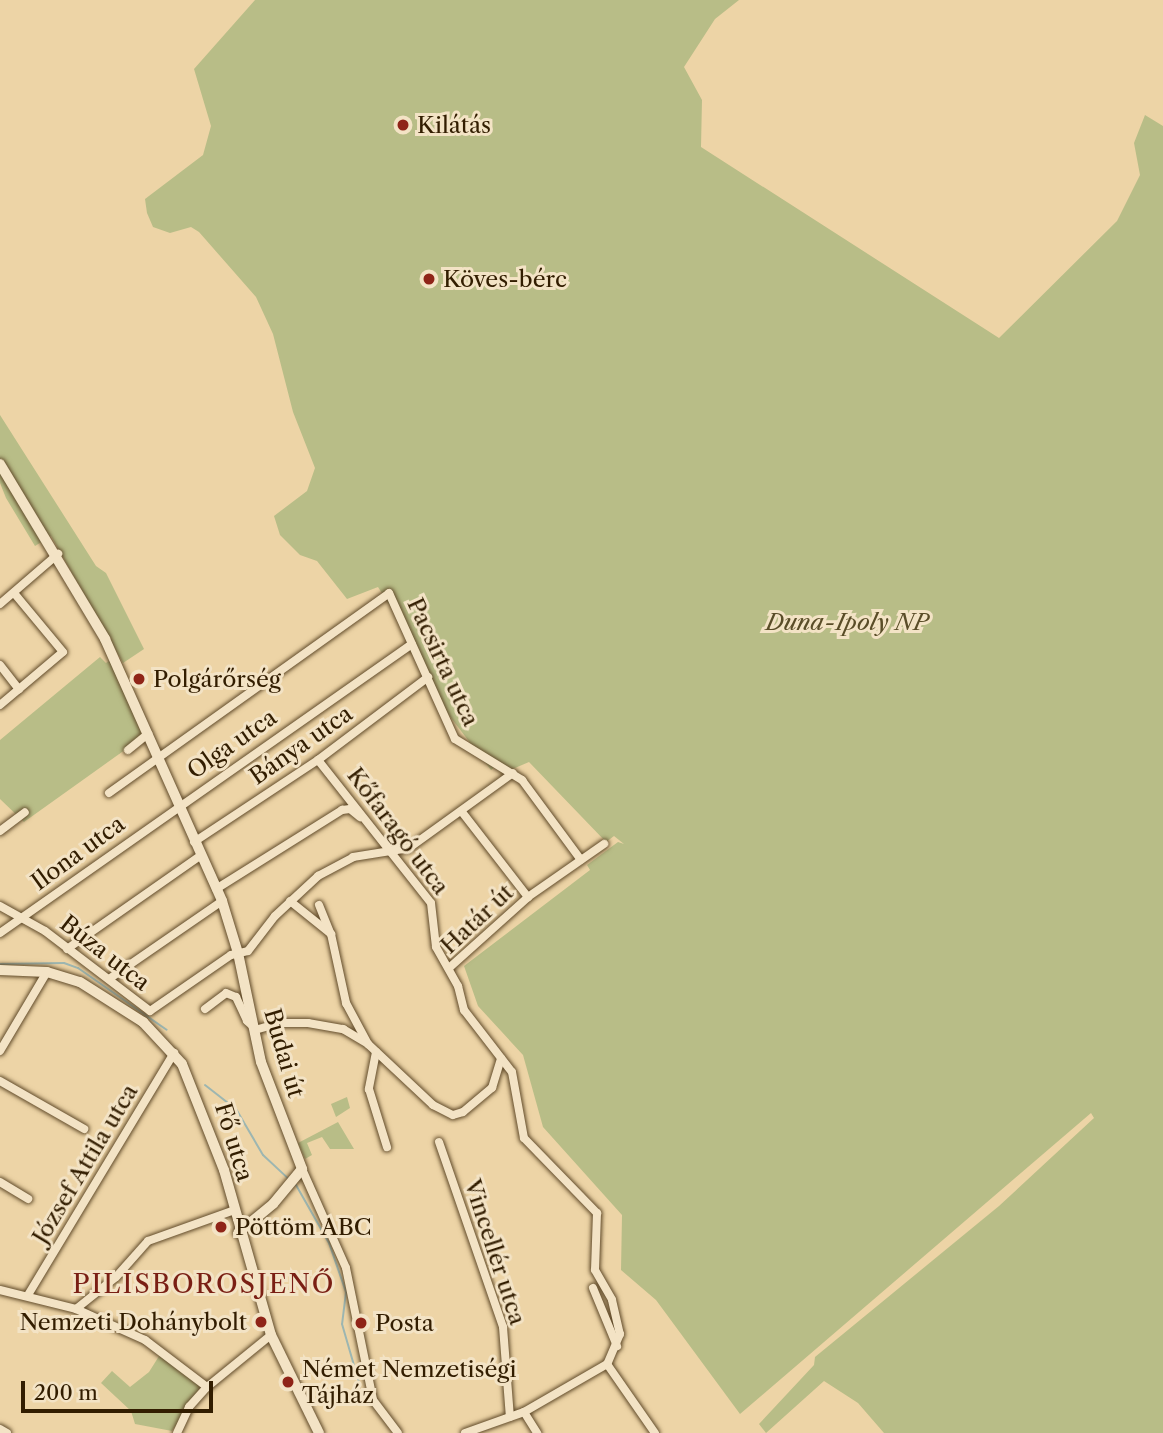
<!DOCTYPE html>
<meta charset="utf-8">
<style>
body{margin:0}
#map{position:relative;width:1163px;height:1433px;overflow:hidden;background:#edd4a6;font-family:"Libre Caslon Text",serif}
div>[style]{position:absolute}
.green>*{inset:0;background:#b8bd87}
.stream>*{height:2px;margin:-1px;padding:0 1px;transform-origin:1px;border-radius:1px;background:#9db6b1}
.roads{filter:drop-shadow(0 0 2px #614b2a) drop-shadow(0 0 2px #614b2a)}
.street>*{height:8px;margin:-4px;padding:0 4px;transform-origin:4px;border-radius:4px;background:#f3e3c5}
.secondary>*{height:10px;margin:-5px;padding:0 5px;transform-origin:5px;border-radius:5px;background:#f3e3c5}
.dots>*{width:19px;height:19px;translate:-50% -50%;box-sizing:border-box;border:4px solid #f3e3c5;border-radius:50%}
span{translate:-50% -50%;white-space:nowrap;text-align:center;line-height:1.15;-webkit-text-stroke:6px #f3e3c5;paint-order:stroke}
.poi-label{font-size:23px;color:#321d00}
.left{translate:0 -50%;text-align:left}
.right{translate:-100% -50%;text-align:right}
.park-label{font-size:23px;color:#5a4d28;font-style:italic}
.street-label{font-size:23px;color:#321d00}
.quarter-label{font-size:26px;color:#7a1f14;letter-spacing:2px}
.scale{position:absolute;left:21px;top:1381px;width:192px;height:32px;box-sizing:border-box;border:4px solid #321d00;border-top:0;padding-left:9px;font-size:21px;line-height:24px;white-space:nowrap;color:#321d00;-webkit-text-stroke:5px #f3e3c5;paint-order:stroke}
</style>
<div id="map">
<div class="green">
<div style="clip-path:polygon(255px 0,739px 0,715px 19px,684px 67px,702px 100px,701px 147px,999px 338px,1117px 221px,1140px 175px,1134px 143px,1145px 115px,1163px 126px,1163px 1433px,884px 1433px,858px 1403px,824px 1381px,766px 1433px,759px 1424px,814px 1365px,815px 1357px,999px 1206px,1094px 1118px,1091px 1113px,740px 1414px,656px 1300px,621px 1270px,622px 1215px,543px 1127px,523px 1055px,478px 1006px,464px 966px,590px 870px,587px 865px,618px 842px,624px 844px,614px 836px,606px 842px,529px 762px,508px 771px,500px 763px,491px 770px,445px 710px,409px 635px,378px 587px,347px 599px,317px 561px,300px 555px,280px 535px,274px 516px,307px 491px,315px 468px,293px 412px,273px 334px,256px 297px,199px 232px,191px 227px,170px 233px,153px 227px,147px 213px,145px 199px,203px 155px,211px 126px,194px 69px)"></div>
<div style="clip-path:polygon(0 415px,96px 566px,106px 573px,144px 649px,123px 663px,51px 536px,35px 546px,6px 498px,0 483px)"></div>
<div style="clip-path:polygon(100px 657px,106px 663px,110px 660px,143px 737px,24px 822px,0 799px,0 740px)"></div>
<div style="clip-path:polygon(347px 1097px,350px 1108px,336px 1117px,331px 1104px)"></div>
<div style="clip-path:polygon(338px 1122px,354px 1149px,330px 1149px,322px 1137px,307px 1143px,312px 1155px,305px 1159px,298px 1143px)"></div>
<div style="clip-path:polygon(161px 1353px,201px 1386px,172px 1431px,135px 1424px,131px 1411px,101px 1383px,112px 1371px,130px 1387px,149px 1372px)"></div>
</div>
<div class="stream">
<div style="left:0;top:964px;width:64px;rotate:-0.9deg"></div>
<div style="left:64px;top:963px;width:15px;rotate:20deg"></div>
<div style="left:78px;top:968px;width:108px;rotate:34.9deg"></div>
<div style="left:205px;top:1085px;width:39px;rotate:38deg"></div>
<div style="left:236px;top:1109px;width:53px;rotate:59.6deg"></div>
<div style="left:263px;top:1155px;width:35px;rotate:43deg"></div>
<div style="left:296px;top:1185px;width:67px;rotate:60.4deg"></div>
<div style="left:329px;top:1243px;width:52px;rotate:70.9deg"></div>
<div style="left:346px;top:1292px;width:32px;rotate:97deg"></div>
<div style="left:342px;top:1324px;width:65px;rotate:73.8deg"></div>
</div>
<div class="roads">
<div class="street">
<div style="left:0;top:604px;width:77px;rotate:-40.8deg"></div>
<div style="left:0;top:665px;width:31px;rotate:52deg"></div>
<div style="left:0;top:705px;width:82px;rotate:-40.1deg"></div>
<div style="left:63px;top:652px;width:77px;rotate:-129.7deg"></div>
<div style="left:128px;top:750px;width:26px;rotate:-39deg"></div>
<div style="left:318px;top:760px;width:182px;rotate:51.7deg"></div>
<div style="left:431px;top:903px;width:44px;rotate:83.5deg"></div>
<div style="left:436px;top:947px;width:45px;rotate:60.6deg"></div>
<div style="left:458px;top:986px;width:25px;rotate:76deg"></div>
<div style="left:464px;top:1010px;width:78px;rotate:52.3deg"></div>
<div style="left:512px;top:1072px;width:67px;rotate:79.7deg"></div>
<div style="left:524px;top:1138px;width:105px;rotate:45.8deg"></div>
<div style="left:597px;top:1213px;width:57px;rotate:92deg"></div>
<div style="left:595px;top:1270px;width:34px;rotate:60deg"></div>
<div style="left:612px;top:1300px;width:35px;rotate:77deg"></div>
<div style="left:620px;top:1334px;width:33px;rotate:113deg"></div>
<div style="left:109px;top:793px;width:344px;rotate:-35.5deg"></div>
<div style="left:389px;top:593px;width:160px;rotate:65.7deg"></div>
<div style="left:455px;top:739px;width:79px;rotate:31.5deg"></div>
<div style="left:522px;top:780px;width:99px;rotate:53.6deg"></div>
<div style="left:462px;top:812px;width:108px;rotate:52.2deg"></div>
<div style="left:0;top:831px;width:31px;rotate:-37deg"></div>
<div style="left:194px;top:842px;width:149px;rotate:-33.5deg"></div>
<div style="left:318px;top:760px;width:138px;rotate:-37deg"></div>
<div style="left:216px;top:889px;width:149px;rotate:-32.1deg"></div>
<div style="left:342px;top:810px;width:8px;rotate:-7deg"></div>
<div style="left:350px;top:809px;width:13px;rotate:39deg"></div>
<div style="left:290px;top:901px;width:53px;rotate:38.8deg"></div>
<div style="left:331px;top:934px;width:71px;rotate:77.7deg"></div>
<div style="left:346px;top:1003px;width:47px;rotate:61.8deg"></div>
<div style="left:368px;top:1044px;width:89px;rotate:43.2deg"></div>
<div style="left:433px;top:1105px;width:22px;rotate:27deg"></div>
<div style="left:453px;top:1115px;width:10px;rotate:-17deg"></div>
<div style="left:463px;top:1112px;width:38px;rotate:-40deg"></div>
<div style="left:492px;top:1088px;width:31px;rotate:-73deg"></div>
<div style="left:319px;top:905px;width:31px;rotate:68deg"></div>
<div style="left:0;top:906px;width:51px;rotate:29.1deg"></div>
<div style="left:45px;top:931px;width:132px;rotate:37.3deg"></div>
<div style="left:150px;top:1011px;width:98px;rotate:-34.7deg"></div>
<div style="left:231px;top:955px;width:17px;rotate:-13deg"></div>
<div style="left:248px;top:951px;width:44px;rotate:-52.4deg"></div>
<div style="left:275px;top:916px;width:59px;rotate:-42.9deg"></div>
<div style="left:318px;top:876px;width:40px;rotate:-28deg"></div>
<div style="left:353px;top:857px;width:57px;rotate:-9.1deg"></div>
<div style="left:409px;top:848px;width:128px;rotate:-35.8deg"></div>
<div style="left:0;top:933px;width:503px;rotate:-35.05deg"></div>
<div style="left:67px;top:949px;width:164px;rotate:-35deg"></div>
<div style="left:449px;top:968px;width:106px;rotate:-41.9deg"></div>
<div style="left:528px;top:897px;width:93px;rotate:-34.9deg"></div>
<div style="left:109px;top:979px;width:137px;rotate:-34.6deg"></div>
<div style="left:205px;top:1009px;width:26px;rotate:-37deg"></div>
<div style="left:226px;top:993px;width:11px;rotate:22deg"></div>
<div style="left:236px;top:997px;width:26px;rotate:65deg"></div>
<div style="left:247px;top:1021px;width:9px;rotate:41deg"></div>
<div style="left:255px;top:1030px;width:26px;rotate:-16deg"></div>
<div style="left:280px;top:1023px;width:28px"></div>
<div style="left:308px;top:1023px;width:36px;rotate:10deg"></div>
<div style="left:343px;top:1029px;width:29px;rotate:31deg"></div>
<div style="left:0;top:1051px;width:92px;rotate:-59.3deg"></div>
<div style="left:376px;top:1052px;width:38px;rotate:101deg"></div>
<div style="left:369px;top:1089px;width:61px;rotate:72.8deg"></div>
<div style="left:0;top:1081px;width:97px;rotate:29.7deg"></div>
<div style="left:439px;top:1142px;width:196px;rotate:70.9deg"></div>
<div style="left:503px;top:1327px;width:90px;rotate:85.6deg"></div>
<div style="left:302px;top:1169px;width:108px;rotate:66deg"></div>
<div style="left:346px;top:1268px;width:135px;rotate:78.4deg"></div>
<div style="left:373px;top:1400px;width:41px;rotate:52.9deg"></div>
<div style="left:0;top:1182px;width:33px;rotate:31deg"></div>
<div style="left:593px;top:1288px;width:63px;rotate:67.5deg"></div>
<div style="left:0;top:1290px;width:78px;rotate:14deg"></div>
<div style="left:76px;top:1309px;width:76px;rotate:24.2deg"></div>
<div style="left:145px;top:1340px;width:78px;rotate:37.2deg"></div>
<div style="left:28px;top:1295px;width:283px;rotate:-58.9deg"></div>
<div style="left:76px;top:1309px;width:51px;rotate:-38.7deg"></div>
<div style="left:116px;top:1277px;width:48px;rotate:-48.4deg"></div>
<div style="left:148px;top:1241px;width:89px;rotate:-19.7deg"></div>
<div style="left:607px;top:1364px;width:84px;rotate:55.2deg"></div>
<div style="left:524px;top:1412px;width:25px;rotate:58deg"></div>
<div style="left:0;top:1429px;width:8px;rotate:30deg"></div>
<div style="left:177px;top:1433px;width:29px;rotate:-65deg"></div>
<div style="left:189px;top:1407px;width:27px;rotate:-48deg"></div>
<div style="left:207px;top:1387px;width:82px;rotate:-39.1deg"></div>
<div style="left:465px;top:1433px;width:63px;rotate:-19.6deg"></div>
<div style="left:524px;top:1412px;width:96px;rotate:-30deg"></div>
</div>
<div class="secondary">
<div style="left:0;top:464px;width:204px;rotate:59deg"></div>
<div style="left:105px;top:639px;width:287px;rotate:65.9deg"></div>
<div style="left:222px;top:901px;width:54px;rotate:72.9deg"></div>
<div style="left:238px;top:953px;width:111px;rotate:78.1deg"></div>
<div style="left:261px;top:1062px;width:115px;rotate:69deg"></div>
<div style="left:302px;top:1169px;width:45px;rotate:129.6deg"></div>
<div style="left:273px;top:1204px;width:45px;rotate:140.4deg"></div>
<div style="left:0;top:970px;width:47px;rotate:2.4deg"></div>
<div style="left:47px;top:972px;width:34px;rotate:17deg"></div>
<div style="left:80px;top:982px;width:75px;rotate:32.4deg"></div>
<div style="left:143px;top:1022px;width:57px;rotate:47.1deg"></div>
<div style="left:182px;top:1064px;width:114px;rotate:68.4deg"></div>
<div style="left:224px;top:1170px;width:172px;rotate:74.1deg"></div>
<div style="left:271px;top:1335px;width:109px;rotate:63.9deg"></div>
</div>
</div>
<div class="dots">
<div style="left:403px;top:125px;background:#8f2418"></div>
<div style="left:429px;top:279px;background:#8f2418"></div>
<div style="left:139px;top:679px;background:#8f2418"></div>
<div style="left:221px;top:1227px;background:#8f2418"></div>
<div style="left:261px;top:1322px;background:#8f2418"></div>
<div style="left:361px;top:1323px;background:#8f2418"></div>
<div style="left:288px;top:1382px;background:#8f2418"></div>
</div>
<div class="poi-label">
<span class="left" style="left:417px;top:125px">Kilátás</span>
<span class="left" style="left:443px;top:279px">Köves-bérc</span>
<span class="left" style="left:153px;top:679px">Polgárőrség</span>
<span class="left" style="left:235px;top:1227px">Pöttöm ABC</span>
<span class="right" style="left:247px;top:1322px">Nemzeti Dohánybolt</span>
<span class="left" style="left:375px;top:1323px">Posta</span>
<span class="left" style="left:302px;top:1382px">Német Nemzetiségi<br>Tájház</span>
</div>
<div class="park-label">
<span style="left:847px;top:622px">Duna-Ipoly NP</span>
</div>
<div class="street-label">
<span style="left:443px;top:662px;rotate:65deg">Pacsirta utca</span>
<span style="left:232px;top:744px;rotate:-35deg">Olga utca</span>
<span style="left:301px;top:745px;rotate:-35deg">Bánya utca</span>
<span style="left:398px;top:831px;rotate:53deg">Kőfaragó utca</span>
<span style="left:78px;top:853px;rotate:-36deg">Ilona utca</span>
<span style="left:477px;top:919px;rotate:-43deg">Határ út</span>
<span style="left:105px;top:953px;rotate:38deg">Búza utca</span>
<span style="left:284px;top:1053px;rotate:74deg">Budai út</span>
<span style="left:234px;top:1142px;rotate:73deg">Fő utca</span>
<span style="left:85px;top:1164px;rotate:-59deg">József Attila utca</span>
<span style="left:495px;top:1252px;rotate:72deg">Vincellér utca</span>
</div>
<div class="quarter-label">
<span style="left:204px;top:1285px">PILISBOROSJENŐ</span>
</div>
<div class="scale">200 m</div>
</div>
